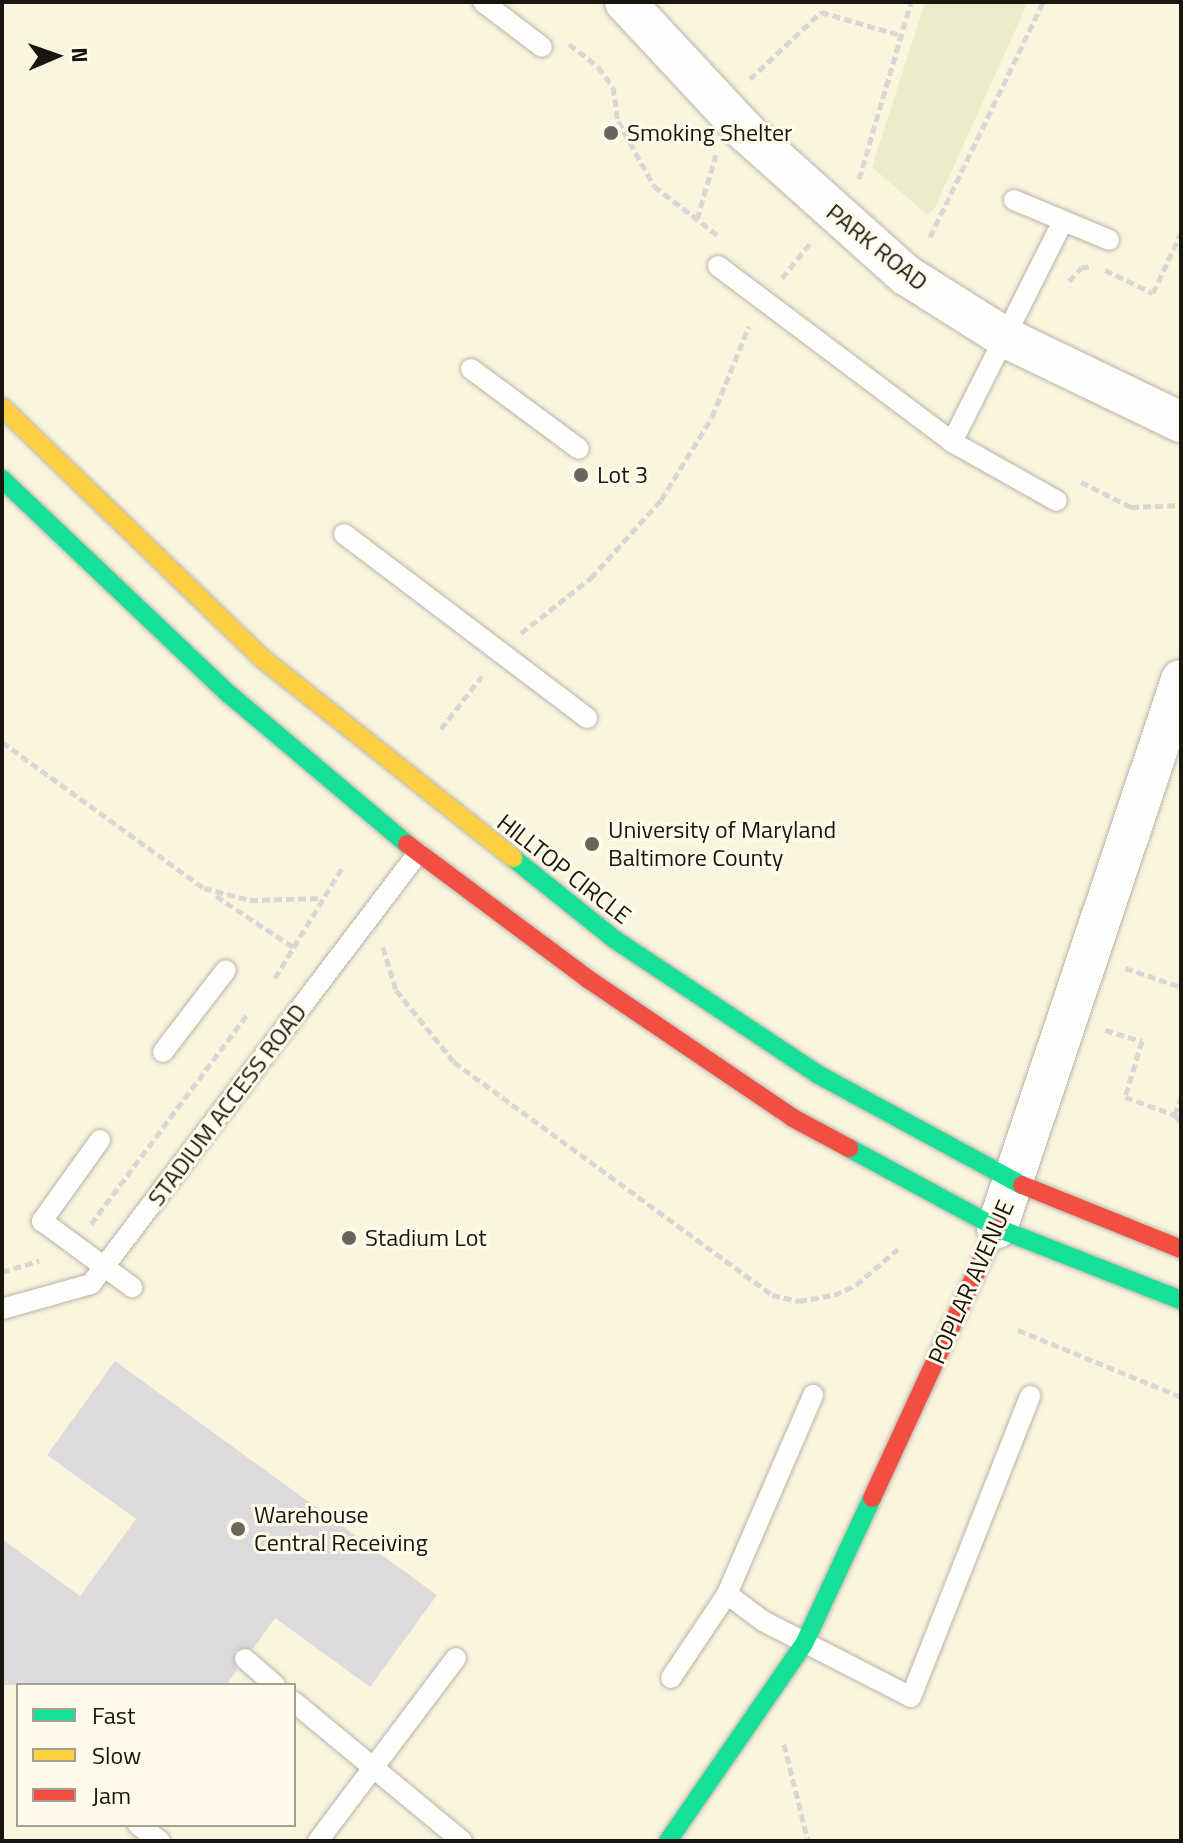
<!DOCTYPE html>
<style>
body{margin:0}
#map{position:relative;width:1183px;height:1843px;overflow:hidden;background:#faf7ef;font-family:"Titillium Web",sans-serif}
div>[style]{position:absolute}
.built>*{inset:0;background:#fcf5de}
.green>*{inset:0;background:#ebedca}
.building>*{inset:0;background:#dddadb}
.path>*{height:5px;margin-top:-2.5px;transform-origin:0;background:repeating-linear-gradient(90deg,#d8d7d4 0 8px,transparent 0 12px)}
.roads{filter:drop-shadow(0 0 2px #b7b4ab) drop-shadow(0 0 2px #b7b4ab)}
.lane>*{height:20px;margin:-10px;padding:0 10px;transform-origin:10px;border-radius:10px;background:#fefefd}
.street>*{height:40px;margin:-20px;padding:0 20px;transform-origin:20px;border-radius:20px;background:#fefefd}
.fast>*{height:18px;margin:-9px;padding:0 9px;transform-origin:9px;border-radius:9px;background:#16e098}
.slow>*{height:18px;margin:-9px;padding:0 9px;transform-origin:9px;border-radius:9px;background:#ffcf43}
.jam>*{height:18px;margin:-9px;padding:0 9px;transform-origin:9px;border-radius:9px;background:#f24e42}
.dots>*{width:22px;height:22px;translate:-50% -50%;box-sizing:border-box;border:4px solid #fffaea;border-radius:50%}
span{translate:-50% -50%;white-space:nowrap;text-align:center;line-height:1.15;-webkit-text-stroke:6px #fffaea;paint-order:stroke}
.poi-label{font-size:24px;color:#19160d}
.left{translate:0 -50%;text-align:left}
.street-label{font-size:24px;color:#19160d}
.frame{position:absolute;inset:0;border:4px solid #19160d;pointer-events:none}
.legend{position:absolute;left:16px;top:1683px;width:280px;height:144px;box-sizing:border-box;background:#fffaea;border:2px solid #a39f92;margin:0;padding:10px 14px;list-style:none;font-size:24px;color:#19160d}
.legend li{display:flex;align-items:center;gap:16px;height:40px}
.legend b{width:40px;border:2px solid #a39f92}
.north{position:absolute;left:16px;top:16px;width:80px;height:80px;-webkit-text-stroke:6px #fffaea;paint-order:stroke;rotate:88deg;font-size:22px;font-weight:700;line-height:32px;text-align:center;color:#19160d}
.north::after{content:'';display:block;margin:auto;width:28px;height:36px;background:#19160d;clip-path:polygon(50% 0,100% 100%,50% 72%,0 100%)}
</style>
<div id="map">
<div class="built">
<div style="clip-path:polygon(evenodd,2px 2px,1181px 2px,1181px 1841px,2px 1841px,2px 2px,18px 1685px,294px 1685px,294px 1825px,18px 1825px,18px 1685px)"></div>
</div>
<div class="green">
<div style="clip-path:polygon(925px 2px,1028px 2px,934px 210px,926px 214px,872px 167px)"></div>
</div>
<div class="building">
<div style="clip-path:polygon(115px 1361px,437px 1595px,370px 1687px,275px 1618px,253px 1649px,235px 1651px,237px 1670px,226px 1685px,2px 1685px,2px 1539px,80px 1596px,136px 1519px,47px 1455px)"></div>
</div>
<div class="path">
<div style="left:569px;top:44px;width:37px;rotate:38deg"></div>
<div style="left:598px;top:67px;width:25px;rotate:53deg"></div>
<div style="left:613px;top:87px;width:34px;rotate:82deg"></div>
<div style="left:618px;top:121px;width:74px;rotate:61deg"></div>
<div style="left:654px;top:186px;width:83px;rotate:37.7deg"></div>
<div style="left:750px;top:79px;width:98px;rotate:-43.3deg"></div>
<div style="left:821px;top:12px;width:82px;rotate:16.2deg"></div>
<div style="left:859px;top:179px;width:184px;rotate:-73.6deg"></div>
<div style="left:697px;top:219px;width:67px;rotate:-73.5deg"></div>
<div style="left:930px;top:237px;width:261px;rotate:-64.3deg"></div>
<div style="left:1105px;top:270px;width:53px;rotate:25.6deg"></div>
<div style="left:1153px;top:293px;width:66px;rotate:-65deg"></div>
<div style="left:782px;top:278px;width:46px;rotate:-51.1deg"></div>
<div style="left:1069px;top:281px;width:18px;rotate:-47deg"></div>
<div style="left:1081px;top:268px;width:12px;rotate:-14deg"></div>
<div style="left:1081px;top:482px;width:56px;rotate:26.6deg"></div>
<div style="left:1131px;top:507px;width:50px;rotate:-2.3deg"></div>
<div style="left:521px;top:633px;width:89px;rotate:-38.2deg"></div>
<div style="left:591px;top:578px;width:105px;rotate:-48.1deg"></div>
<div style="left:661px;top:500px;width:97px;rotate:-58.4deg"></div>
<div style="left:712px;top:417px;width:98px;rotate:-67.9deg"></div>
<div style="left:441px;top:729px;width:67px;rotate:-52.3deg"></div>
<div style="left:2px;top:742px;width:249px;rotate:35.9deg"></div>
<div style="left:204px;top:888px;width:48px;rotate:14.6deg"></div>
<div style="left:250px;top:900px;width:71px;rotate:-1.6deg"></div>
<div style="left:216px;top:896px;width:95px;rotate:33.4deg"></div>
<div style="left:383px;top:947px;width:45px;rotate:73.2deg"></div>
<div style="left:396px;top:990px;width:92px;rotate:51.1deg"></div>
<div style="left:454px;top:1062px;width:394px;rotate:36.2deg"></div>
<div style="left:772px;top:1295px;width:28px;rotate:13deg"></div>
<div style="left:799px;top:1301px;width:36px;rotate:-10deg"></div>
<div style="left:834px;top:1295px;width:24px;rotate:-24deg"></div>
<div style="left:856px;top:1285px;width:55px;rotate:-40.6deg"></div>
<div style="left:1125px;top:968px;width:59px;rotate:18.7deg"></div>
<div style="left:275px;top:978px;width:131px;rotate:-58.7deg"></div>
<div style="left:1105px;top:1030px;width:39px;rotate:17deg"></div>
<div style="left:1142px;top:1041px;width:59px;rotate:106.9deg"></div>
<div style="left:1125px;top:1097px;width:53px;rotate:19.8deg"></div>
<div style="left:1175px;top:1115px;width:19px;rotate:-72deg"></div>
<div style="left:1175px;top:1115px;width:10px;rotate:53deg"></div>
<div style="left:91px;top:1224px;width:261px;rotate:-53.3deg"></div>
<div style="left:2px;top:1272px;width:39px;rotate:-17deg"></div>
<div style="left:1018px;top:1330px;width:176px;rotate:22.3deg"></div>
<div style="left:784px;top:1744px;width:100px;rotate:76.1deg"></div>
</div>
<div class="roads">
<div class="lane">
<div style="left:483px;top:2px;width:74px;rotate:37.3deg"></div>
<div style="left:1014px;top:200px;width:103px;rotate:22.8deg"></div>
<div style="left:718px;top:266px;width:293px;rotate:36.9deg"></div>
<div style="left:952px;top:442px;width:120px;rotate:29.3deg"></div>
<div style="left:471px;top:369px;width:134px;rotate:36.5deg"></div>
<div style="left:952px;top:442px;width:247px;rotate:-63.3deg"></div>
<div style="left:344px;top:534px;width:305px;rotate:37.1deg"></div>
<div style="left:163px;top:1052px;width:103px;rotate:-52.5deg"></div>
<div style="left:100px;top:1140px;width:100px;rotate:125.6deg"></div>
<div style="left:42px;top:1221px;width:112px;rotate:36.3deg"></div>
<div style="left:2px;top:1309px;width:92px;rotate:-15.7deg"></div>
<div style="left:91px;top:1284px;width:541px;rotate:-52.81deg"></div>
<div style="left:727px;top:1594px;width:45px;rotate:36.9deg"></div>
<div style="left:763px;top:1621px;width:166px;rotate:27.2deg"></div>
<div style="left:911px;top:1697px;width:324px;rotate:-68.4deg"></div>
<div style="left:245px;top:1659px;width:40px;rotate:41deg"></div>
<div style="left:671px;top:1678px;width:101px;rotate:-56.3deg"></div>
<div style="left:727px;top:1594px;width:217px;rotate:-66.6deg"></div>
<div style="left:294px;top:1702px;width:218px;rotate:39.6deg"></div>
<div style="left:138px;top:1825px;width:27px;rotate:36deg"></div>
<div style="left:318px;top:1841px;width:229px;rotate:-53deg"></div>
</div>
<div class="street">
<div style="left:625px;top:2px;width:179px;rotate:47deg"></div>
<div style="left:747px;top:133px;width:213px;rotate:41.8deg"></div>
<div style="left:906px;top:275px;width:116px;rotate:32.3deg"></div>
<div style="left:1004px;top:337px;width:196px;rotate:25.7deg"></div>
<div style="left:997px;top:1228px;width:578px;rotate:-71.44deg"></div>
</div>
<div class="fast">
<div style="left:2px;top:479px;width:314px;rotate:43.5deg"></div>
<div style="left:230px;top:695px;width:231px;rotate:40.1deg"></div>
<div style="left:513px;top:858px;width:129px;rotate:38.7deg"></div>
<div style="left:614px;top:939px;width:246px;rotate:33.6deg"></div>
<div style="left:819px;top:1075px;width:231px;rotate:28.5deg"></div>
<div style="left:849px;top:1148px;width:168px;rotate:28.4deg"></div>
<div style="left:997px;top:1228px;width:198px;rotate:21.4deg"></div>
<div style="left:668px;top:1841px;width:239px;rotate:-55.4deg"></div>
<div style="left:804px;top:1644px;width:161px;rotate:-65deg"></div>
</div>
<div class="slow">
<div style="left:2px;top:407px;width:363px;rotate:44deg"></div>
<div style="left:263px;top:659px;width:320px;rotate:38.5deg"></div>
</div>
<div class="jam">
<div style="left:407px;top:844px;width:226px;rotate:36.7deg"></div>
<div style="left:588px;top:979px;width:248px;rotate:34.1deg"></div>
<div style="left:793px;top:1118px;width:64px;rotate:28.2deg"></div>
<div style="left:1022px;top:1185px;width:171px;rotate:21.9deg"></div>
<div style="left:872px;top:1498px;width:298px;rotate:-65.2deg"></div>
</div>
</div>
<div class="dots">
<div style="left:611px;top:133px;background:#68655c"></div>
<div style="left:581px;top:475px;background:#68655c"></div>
<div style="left:592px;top:844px;background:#68655c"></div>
<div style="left:349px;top:1238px;background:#68655c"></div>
<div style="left:238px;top:1529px;background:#68655c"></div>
</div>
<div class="poi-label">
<span class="left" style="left:627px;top:133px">Smoking Shelter</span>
<span class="left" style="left:597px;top:475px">Lot 3</span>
<span class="left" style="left:608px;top:844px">University of Maryland<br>Baltimore County</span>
<span class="left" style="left:365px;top:1238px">Stadium Lot</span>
<span class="left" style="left:254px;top:1529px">Warehouse<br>Central Receiving</span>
</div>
<div class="street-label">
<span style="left:877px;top:247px;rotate:39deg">PARK ROAD</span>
<span style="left:564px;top:869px;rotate:38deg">HILLTOP CIRCLE</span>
<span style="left:227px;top:1105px;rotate:-53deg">STADIUM ACCESS ROAD</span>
<span style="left:971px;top:1282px;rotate:-66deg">POPLAR AVENUE</span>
</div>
<div class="frame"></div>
<ul class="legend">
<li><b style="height:10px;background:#16e098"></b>Fast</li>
<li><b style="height:10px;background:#ffcf43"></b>Slow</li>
<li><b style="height:10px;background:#f24e42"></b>Jam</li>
</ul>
<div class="north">N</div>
</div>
